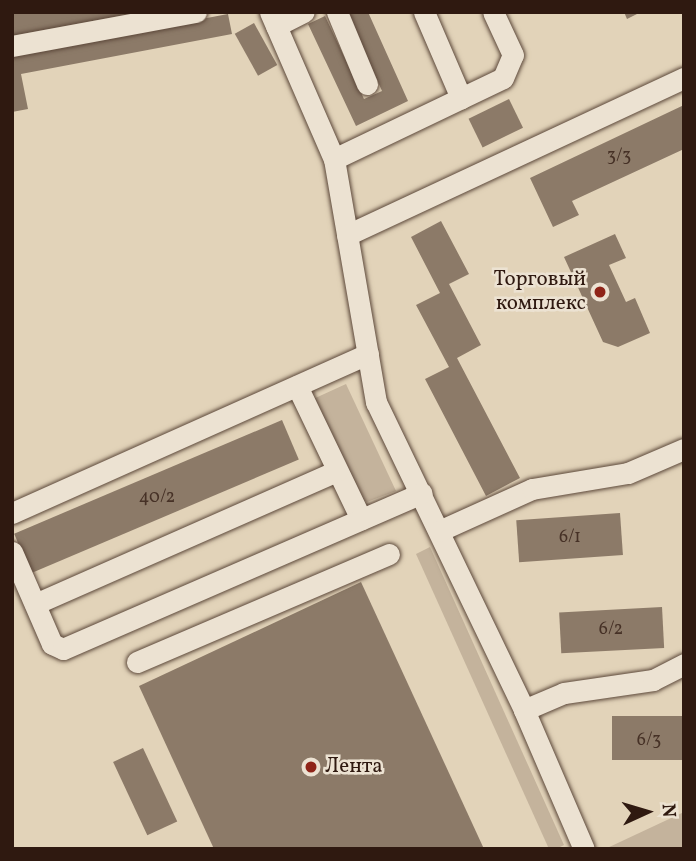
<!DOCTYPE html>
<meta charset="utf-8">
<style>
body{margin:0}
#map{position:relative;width:696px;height:861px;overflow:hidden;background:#e2d3b9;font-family:Vollkorn,serif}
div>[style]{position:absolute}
.green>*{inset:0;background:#c4b39c}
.building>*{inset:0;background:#8c7a68;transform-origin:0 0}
.roads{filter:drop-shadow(0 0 2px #5c483a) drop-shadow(0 0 2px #5c483a)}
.minor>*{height:21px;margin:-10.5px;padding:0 10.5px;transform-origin:10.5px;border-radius:10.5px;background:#ece2d2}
.dots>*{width:19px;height:19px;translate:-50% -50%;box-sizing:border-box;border:4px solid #ece2d2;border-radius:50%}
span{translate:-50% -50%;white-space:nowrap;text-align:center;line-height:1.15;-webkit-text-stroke:5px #ece2d2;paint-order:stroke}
.number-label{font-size:18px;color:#463126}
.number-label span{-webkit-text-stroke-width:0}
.poi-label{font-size:21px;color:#2f1910}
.right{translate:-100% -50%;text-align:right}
.left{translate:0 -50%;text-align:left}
.frame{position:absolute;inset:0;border:14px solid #2f1910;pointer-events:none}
.north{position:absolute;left:612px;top:777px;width:70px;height:70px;-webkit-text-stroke:5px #ece2d2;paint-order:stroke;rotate:86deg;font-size:19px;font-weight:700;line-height:28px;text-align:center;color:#2f1910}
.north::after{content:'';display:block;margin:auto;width:24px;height:32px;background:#2f1910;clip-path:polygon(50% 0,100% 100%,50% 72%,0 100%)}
</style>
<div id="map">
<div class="green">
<div style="clip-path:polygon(346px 384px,396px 491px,367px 502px,357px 497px,311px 400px)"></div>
<div style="clip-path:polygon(430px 547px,564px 845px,556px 849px,549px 849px,416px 554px)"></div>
<div style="clip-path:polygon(684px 812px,684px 849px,605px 849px)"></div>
</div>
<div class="building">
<div style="clip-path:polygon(12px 12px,131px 12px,131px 14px,12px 36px)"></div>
<div style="clip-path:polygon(347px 12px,368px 12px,408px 101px,356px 126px,308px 24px,325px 16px,364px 99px,382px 91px)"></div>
<div style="clip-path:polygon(624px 12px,641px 12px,627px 19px)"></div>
<div style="clip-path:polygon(228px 14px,232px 34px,21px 74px,28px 109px,12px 112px,12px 55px)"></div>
<div style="left:254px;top:23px;width:48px;height:22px;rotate:61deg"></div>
<div style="left:509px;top:99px;width:32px;height:45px;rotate:64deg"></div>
<div style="clip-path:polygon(684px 105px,684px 149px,572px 201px,579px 215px,553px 227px,530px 178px)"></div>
<div style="clip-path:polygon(441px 221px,469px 274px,449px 284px,481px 345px,457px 358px,520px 478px,486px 496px,425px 379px,449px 367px,416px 305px,440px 293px,411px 237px)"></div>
<div style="clip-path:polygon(615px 234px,626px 258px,609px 265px,626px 302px,635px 298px,650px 333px,618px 347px,603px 342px,564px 257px)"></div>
<div style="left:282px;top:420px;width:43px;height:291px;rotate:67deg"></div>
<div style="left:620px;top:513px;width:42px;height:104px;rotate:86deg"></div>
<div style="clip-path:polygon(361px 582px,484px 849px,214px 849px,139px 686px)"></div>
<div style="left:662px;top:607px;width:41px;height:103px;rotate:87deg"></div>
<div style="left:684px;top:716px;width:44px;height:72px;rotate:90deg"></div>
<div style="left:143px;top:748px;width:81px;height:33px;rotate:65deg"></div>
</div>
<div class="roads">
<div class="minor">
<div style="left:270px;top:12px;width:160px;rotate:66.5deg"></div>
<div style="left:334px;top:159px;width:247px;rotate:80.2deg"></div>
<div style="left:376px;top:402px;width:342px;rotate:64.3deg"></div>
<div style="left:524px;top:710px;width:151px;rotate:66.7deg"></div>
<div style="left:337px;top:12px;width:78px;rotate:67.4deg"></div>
<div style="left:424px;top:12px;width:94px;rotate:66.7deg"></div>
<div style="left:276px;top:26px;width:31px;rotate:-27deg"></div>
<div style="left:12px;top:46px;width:187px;rotate:-10.5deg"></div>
<div style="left:334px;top:159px;width:187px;rotate:-25.6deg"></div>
<div style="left:503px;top:78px;width:25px;rotate:-67deg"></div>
<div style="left:513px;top:55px;width:47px;rotate:-114.9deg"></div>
<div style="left:347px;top:235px;width:372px;rotate:-25deg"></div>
<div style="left:297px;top:386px;width:148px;rotate:64.3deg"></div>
<div style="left:12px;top:513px;width:390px;rotate:-24.1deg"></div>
<div style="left:439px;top:531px;width:102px;rotate:-24.3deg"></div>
<div style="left:532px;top:489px;width:97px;rotate:-9.5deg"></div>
<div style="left:628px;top:473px;width:61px;rotate:-23.2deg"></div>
<div style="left:12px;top:552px;width:100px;rotate:66.5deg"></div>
<div style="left:52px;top:644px;width:12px;rotate:24deg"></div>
<div style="left:63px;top:649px;width:391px;rotate:-23.5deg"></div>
<div style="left:35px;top:604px;width:330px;rotate:-23.8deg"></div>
<div style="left:137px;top:662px;width:274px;rotate:-23.2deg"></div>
<div style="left:524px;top:710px;width:43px;rotate:-23deg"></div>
<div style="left:564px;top:693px;width:90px;rotate:-8.3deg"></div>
<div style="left:653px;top:680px;width:35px;rotate:-27deg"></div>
</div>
</div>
<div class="dots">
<div style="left:600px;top:292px;background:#8f2418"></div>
<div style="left:311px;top:767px;background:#8f2418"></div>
</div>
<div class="number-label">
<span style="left:619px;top:157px">3/3</span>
<span style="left:157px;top:498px">40/2</span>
<span style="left:570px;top:538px">6/1</span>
<span style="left:611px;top:630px">6/2</span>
<span style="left:649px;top:741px">6/3</span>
</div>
<div class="poi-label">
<span class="right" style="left:586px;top:292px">Торговый<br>комплекс</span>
<span class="left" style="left:325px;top:767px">Лента</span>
</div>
<div class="frame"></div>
<div class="north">N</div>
</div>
